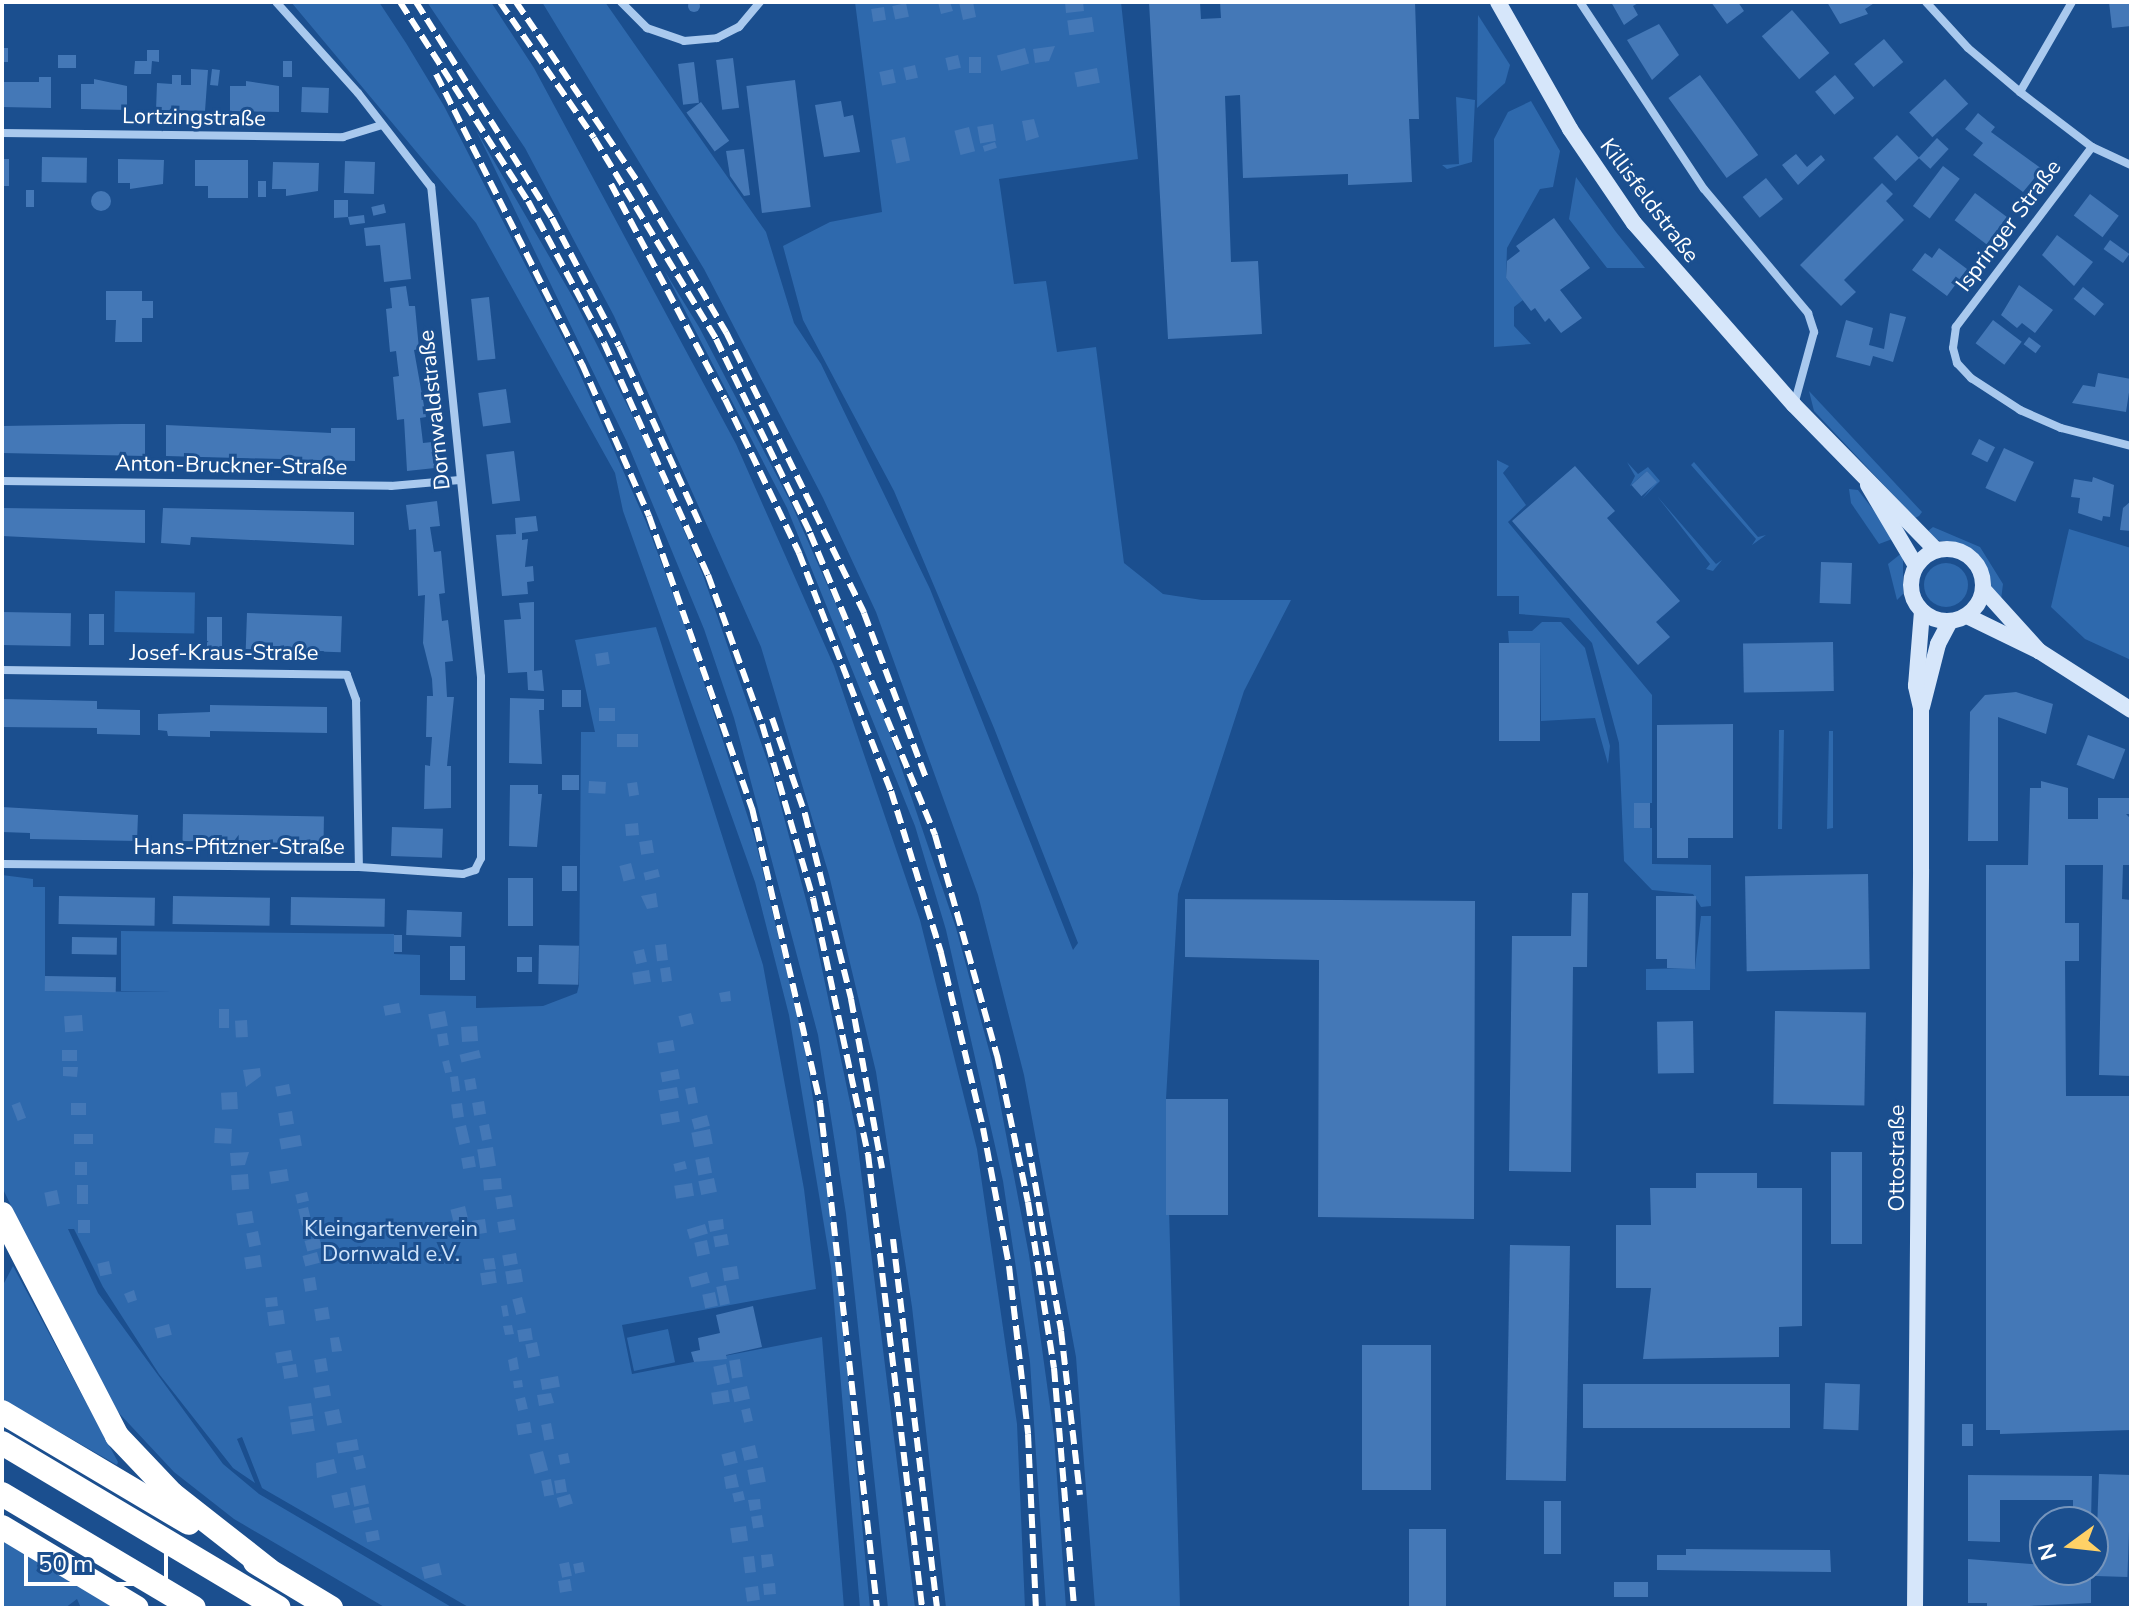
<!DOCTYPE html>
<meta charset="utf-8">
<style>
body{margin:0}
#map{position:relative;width:2133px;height:1610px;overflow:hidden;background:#1b4f8f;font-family:"Nunito Sans",sans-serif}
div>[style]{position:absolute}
.green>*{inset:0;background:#2e69ad;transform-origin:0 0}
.round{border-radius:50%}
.building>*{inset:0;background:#4478b7;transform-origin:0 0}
.minor>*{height:8px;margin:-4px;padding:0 4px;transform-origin:4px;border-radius:4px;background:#a9c9ee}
.secondary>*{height:16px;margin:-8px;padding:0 8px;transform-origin:8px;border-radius:8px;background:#d6e6fa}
.secondary>.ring{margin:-8px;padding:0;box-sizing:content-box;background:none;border:16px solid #d6e6fa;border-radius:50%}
.motorway>*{height:24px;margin:-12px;padding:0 12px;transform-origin:12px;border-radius:12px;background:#fff}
.rail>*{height:6px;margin-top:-3px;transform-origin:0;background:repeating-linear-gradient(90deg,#fff 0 14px,transparent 0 20px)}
span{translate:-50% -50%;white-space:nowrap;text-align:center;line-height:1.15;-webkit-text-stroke:6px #1b4f8f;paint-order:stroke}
.street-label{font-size:22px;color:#fff}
.park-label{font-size:22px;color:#cfe3fa}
.frame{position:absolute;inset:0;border:4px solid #fff;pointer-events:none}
.north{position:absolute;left:2029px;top:1506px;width:80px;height:80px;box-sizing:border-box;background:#1b4f8f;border:2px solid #7695bc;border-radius:50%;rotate:255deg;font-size:22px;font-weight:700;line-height:32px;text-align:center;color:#fff}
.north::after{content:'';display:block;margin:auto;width:28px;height:36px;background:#ffd166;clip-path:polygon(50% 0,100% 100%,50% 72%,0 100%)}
.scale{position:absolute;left:24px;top:1550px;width:144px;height:36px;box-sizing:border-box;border:4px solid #fff;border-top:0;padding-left:10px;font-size:24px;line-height:28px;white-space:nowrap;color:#fff;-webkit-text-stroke:6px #1b4f8f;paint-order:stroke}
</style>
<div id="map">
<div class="green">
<div style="clip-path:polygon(291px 2px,379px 2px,406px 43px,444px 106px,571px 354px,646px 522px,688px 634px,755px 839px,805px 1048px,834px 1232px,870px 1608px,860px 1608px,831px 1267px,789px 1015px,755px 882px,623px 511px,615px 473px,476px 223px)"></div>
<div style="clip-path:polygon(427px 2px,491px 2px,534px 68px,736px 444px,834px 666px,920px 920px,977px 1149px,1017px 1424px,1025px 1608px,946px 1608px,912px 1307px,876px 1072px,829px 875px,761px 647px,614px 316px,525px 148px)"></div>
<div style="clip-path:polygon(542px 2px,605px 2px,766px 232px,794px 323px,821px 364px,930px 589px,1073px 950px,1078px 943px,994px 728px,894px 491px,803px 320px,783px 246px,830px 222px,882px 212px,855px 2px,1121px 2px,1138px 159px,999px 179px,1014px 284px,1046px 281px,1057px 352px,1096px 347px,1124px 563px,1163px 594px,1202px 600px,1291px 600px,1244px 691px,1178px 894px,1166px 1099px,1180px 1608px,1095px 1608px,1076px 1357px,1024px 1075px,978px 895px,876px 612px,823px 498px,704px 269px)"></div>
<div style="clip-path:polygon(1478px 15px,1510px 65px,1505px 83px,1477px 108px)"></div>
<div style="clip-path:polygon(1456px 97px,1475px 100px,1472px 162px,1447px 169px,1442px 165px,1459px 164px)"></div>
<div style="clip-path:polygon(1531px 101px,1560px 151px,1553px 187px,1540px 189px,1507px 248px,1506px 278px,1523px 300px,1514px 307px,1514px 326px,1531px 344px,1494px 347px,1494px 139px,1508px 112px)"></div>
<div style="clip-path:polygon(476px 130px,575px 301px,649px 449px,703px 575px,774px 780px,813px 926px,856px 1131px,915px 1608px,888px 1608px,846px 1214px,818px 1035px,734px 718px,704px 629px,627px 442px)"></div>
<div style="clip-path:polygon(1576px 177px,1616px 232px,1645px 268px,1607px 268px,1569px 219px)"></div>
<div style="clip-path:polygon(664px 270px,699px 327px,791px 503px,849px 634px,883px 714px,956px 928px,992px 1061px,1029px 1255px,1054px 1435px,1066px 1608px,1046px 1608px,1030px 1362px,1003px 1181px,946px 930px,915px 826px,787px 508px)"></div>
<div style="clip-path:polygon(1809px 391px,1922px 512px,1919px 516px,1915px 518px,1814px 411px)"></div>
<div style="clip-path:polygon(1497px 460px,1509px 466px,1503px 473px,1526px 505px,1508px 522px,1652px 695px,1652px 803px,1634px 803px,1635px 828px,1652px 828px,1652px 864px,1711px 865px,1711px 906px,1701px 907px,1693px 894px,1652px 890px,1624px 861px,1619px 743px,1592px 643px,1569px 618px,1519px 614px,1519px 596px,1497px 596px)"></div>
<div style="clip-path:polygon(1627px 462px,1638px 474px,1648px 467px,1660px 481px,1642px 499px,1656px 482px,1647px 471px,1630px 486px,1635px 476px)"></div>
<div style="clip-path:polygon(1694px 462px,1758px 537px,1766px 535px,1752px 545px,1756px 539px,1691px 465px)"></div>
<div style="clip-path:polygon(1849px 489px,1858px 490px,1895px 538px,1879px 544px,1851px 503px)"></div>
<div style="clip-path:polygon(1657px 496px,1716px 564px,1722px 560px,1713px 571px,1706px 569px,1710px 564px)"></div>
<div style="clip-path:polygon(1933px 527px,1980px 547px,2003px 584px,2001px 600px,1991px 590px,1977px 553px,1960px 543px,1934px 540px,1928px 531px)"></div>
<div style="clip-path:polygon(2069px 529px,2131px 548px,2131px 660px,2085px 639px,2051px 607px)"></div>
<div style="clip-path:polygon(1903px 552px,1903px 594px,1897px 600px,1888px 564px)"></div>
<div class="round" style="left:1924px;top:563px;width:44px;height:44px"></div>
<div style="left:115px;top:591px;width:80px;height:41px;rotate:1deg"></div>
<div style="clip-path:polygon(1542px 622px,1561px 622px,1585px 648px,1610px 746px,1608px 764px,1595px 718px,1541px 721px,1540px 643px,1509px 643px,1508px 631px,1532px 631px)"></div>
<div style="clip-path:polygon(656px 627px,763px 965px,804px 1189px,816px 1289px,622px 1325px,632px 1374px,822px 1337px,844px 1608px,470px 1608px,262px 1488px,242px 1437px,237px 1439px,255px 1483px,233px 1468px,159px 1374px,103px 1287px,74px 1229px,68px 1229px,98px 1293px,223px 1464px,259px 1494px,453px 1608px,386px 1608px,234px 1519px,174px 1472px,117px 1411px,73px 1334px,2px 1187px,2px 875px,33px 879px,33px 887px,45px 887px,45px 991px,172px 992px,121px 991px,121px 931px,394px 934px,394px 954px,420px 955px,420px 995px,476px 996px,476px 1008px,543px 1006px,577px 993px,579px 985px,581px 732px,595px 732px,575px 640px)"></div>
<div style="clip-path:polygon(1779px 730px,1784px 730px,1782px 829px,1778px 829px)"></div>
<div style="clip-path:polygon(1829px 731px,1833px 731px,1833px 828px,1827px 829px)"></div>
<div style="clip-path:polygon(1701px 916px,1711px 916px,1710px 990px,1646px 990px,1646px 969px,1695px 968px)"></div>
<div style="clip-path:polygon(13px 1266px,118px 1462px,117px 1465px,2px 1399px,2px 1287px)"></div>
<div style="left:668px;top:1329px;width:34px;height:42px;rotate:78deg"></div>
<div style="clip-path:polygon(2px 1538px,119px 1608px,81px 1608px,77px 1599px,65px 1608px,2px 1608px)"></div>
</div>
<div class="building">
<div class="round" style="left:688px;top:0;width:12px;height:12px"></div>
<div style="clip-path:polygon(938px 2px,950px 2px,953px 11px,941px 14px)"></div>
<div style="clip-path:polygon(959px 2px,973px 2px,976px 17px,963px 20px)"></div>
<div style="clip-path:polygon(1065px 2px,1083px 2px,1084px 11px,1066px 13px)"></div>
<div style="clip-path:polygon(1149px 2px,1200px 2px,1201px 19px,1221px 18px,1220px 2px,1415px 2px,1419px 119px,1409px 119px,1412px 182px,1348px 185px,1348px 174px,1243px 178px,1240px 95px,1225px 96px,1231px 262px,1258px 261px,1262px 334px,1168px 339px)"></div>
<div style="clip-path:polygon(1611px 2px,1640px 2px,1633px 6px,1638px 15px,1624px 25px)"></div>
<div style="clip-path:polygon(1711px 2px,1738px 2px,1744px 11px,1727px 24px)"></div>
<div style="clip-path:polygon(1827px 2px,1876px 2px,1865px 9px,1868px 14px,1840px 24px)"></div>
<div style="clip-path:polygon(2109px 2px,2131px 2px,2131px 26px,2112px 28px)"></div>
<div style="left:906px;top:3px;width:14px;height:14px;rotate:78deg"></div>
<div style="left:884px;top:7px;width:13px;height:13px;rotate:81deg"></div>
<div style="left:1792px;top:10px;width:57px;height:40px;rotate:49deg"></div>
<div style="left:1092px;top:17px;width:15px;height:25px;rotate:82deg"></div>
<div style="clip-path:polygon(1659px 24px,1679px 55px,1652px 80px,1627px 40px)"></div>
<div style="left:1884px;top:39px;width:30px;height:39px;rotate:50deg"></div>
<div style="clip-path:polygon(1055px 46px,1049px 61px,1035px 63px,1033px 49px)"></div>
<div style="left:2px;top:48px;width:6px;height:14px"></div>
<div style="left:1025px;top:48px;width:16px;height:29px;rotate:75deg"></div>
<div style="clip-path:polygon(147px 50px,159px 50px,159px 62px,152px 61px,151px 74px,134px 74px,135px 61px,147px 61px)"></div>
<div style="left:58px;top:55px;width:18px;height:13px"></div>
<div style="left:958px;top:55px;width:13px;height:13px;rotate:77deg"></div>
<div style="left:969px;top:57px;width:12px;height:16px"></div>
<div style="left:733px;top:58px;width:50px;height:17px;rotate:83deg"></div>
<div style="left:283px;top:61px;width:9px;height:16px"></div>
<div style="left:694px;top:62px;width:41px;height:16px;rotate:83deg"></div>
<div style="left:915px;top:65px;width:13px;height:12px;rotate:77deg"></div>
<div style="left:1097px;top:68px;width:15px;height:23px;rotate:79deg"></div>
<div style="clip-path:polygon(191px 69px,208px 70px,205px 111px,156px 110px,157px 83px,172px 84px,172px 75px,181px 75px,181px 85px,191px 85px)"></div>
<div style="left:212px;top:69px;width:8px;height:16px;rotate:7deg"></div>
<div style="left:893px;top:69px;width:14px;height:14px;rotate:78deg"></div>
<div style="left:1700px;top:75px;width:99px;height:39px;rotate:54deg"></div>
<div style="left:1835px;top:75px;width:30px;height:26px;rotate:50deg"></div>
<div style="clip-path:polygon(39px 77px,51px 77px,51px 108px,2px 107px,2px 82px,39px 82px)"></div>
<div style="clip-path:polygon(94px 79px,127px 86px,127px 110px,81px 109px,81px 84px,94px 84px)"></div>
<div style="left:1945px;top:79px;width:34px;height:49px;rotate:47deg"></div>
<div style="left:795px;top:80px;width:128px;height:49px;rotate:83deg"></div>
<div style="clip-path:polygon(246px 81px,279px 86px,279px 112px,230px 111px,230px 86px,246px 86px)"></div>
<div style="left:302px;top:87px;width:27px;height:25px;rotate:2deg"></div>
<div style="clip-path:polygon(841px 101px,844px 117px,853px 115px,860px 152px,824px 157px,815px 105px)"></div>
<div style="left:701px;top:102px;width:48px;height:18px;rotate:54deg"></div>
<div style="clip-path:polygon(1978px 113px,1995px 127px,1991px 132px,2042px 169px,2023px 192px,1973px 155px,1983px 143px,1965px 129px)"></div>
<div style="clip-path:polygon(1034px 119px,1039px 137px,1026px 141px,1022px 121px)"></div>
<div style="left:993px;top:124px;width:17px;height:16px;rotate:80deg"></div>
<div style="left:969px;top:127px;width:25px;height:15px;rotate:76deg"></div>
<div style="left:1897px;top:135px;width:32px;height:33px;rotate:46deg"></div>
<div style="left:905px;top:137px;width:24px;height:14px;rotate:78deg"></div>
<div style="left:1937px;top:138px;width:16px;height:27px;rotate:43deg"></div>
<div style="left:995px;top:142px;width:6px;height:13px;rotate:72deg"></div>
<div style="clip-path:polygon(744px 149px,750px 195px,744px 196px,730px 176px,726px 151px)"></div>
<div style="clip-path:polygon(1796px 154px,1807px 167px,1821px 155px,1825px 160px,1798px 185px,1782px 165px)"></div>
<div style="left:42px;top:157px;width:45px;height:25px;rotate:1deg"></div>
<div style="left:2px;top:159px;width:7px;height:27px"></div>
<div style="clip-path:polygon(118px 159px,164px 160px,163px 184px,130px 189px,130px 183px,118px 183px)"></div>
<div style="clip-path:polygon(195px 160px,248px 160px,248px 198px,208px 198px,208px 186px,195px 186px)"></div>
<div style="left:345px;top:161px;width:30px;height:32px;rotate:2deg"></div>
<div style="clip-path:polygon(273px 162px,319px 163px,318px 191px,286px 196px,286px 189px,272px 189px)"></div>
<div style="left:1943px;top:166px;width:21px;height:50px;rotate:37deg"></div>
<div style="left:1766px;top:178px;width:27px;height:30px;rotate:51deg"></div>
<div style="left:258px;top:181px;width:8px;height:16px"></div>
<div style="clip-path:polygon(1882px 183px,1893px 194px,1886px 201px,1904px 220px,1844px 280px,1856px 292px,1841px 306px,1800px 265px)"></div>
<div style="left:26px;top:190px;width:8px;height:17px"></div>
<div class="round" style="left:91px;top:191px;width:20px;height:20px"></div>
<div style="left:1975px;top:193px;width:40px;height:34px;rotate:37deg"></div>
<div style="left:2090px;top:194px;width:36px;height:27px;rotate:37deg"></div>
<div style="clip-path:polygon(334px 200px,348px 200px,348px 217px,364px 215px,365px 223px,350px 225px,348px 217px,334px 218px)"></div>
<div style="left:384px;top:204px;width:9px;height:13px;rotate:77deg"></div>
<div style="clip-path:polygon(1554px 218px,1590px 268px,1560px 290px,1582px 318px,1561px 333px,1549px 318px,1545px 322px,1535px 308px,1531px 311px,1506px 278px,1507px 261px,1520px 251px,1516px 246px)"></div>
<div style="clip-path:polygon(405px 223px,411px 279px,384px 282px,380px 245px,366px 246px,364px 228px)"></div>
<div style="clip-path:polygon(2057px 235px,2093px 262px,2074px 286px,2042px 255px)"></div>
<div style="left:2110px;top:240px;width:24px;height:11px;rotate:36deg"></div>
<div style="clip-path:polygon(1939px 248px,1967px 269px,1947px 296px,1912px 270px,1925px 253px,1932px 258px)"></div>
<div style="clip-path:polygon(2019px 285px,2053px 310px,2035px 333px,2022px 323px,2017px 328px,2001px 315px)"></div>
<div style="clip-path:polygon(406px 286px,409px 306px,415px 306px,419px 349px,414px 350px,426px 417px,420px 418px,423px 443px,432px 442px,435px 468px,407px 471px,404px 419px,397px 420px,393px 377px,399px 376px,396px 351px,390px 352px,386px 309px,392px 308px,390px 288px)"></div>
<div style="left:2083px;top:287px;width:27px;height:15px;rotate:39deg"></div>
<div style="clip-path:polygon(106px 291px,142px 291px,142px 301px,153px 301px,153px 318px,142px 318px,142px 342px,115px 342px,116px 320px,106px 320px)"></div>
<div style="left:489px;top:297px;width:62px;height:18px;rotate:84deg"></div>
<div style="clip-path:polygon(1890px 313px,1906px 317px,1893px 362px,1873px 356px,1870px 366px,1836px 357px,1846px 320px,1873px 328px,1869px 345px,1884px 349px)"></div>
<div style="left:1993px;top:320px;width:36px;height:29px;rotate:37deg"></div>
<div style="left:2029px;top:337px;width:15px;height:9px;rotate:37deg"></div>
<div style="clip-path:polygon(2098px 373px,2131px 379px,2126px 412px,2072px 403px,2083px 385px,2095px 387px)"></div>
<div style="left:506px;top:389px;width:34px;height:28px;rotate:82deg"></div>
<div style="clip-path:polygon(121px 424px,145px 424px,145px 456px,2px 453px,2px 426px)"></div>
<div style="clip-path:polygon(166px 425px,331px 433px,331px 428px,355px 428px,355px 461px,166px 456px)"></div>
<div style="left:1979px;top:439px;width:18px;height:17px;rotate:27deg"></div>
<div style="left:2004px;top:448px;width:33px;height:44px;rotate:25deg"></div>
<div style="left:514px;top:451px;width:50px;height:28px;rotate:83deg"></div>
<div style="clip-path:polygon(1575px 466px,1615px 511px,1607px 518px,1680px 601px,1656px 622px,1670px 637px,1638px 665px,1512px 521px)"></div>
<div style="left:1647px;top:471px;width:15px;height:21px;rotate:48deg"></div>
<div style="clip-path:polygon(2093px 477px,2114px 485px,2110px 517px,2103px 516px,2102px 521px,2078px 513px,2080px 498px,2071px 497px,2074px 479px,2092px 482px)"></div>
<div style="clip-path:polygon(437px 501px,440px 526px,430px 527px,434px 552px,441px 551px,445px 593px,439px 594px,442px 621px,448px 620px,453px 661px,445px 662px,447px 697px,454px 697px,447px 766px,451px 766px,451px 808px,424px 809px,425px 765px,430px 766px,432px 737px,426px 737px,427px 696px,433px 696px,432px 679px,423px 643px,425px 595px,418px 596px,416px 529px,409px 530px,406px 505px)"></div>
<div style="clip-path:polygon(2131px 501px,2131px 531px,2120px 530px,2123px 508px)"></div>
<div style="clip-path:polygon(2px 508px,145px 510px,145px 543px,2px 536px)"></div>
<div style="clip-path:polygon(163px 508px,354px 512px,354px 545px,191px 537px,190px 545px,161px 543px)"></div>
<div style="clip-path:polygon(536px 516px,538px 531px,522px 533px,522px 540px,528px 539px,525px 567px,533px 566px,534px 581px,527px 582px,528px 594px,502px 596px,496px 535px,516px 534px,515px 518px)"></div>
<div style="left:1821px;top:562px;width:31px;height:41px;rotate:2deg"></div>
<div style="clip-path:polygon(534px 602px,534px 671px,542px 670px,544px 691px,528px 690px,527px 672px,508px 673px,504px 620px,521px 619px,519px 603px)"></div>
<div style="left:2px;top:612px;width:69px;height:33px;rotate:1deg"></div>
<div style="left:247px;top:613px;width:95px;height:36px;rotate:2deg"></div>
<div style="left:89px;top:614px;width:15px;height:31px"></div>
<div style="left:207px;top:617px;width:15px;height:31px"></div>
<div style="left:1833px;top:642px;width:49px;height:90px;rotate:89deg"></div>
<div style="left:1499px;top:643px;width:41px;height:98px"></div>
<div style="left:608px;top:652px;width:12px;height:13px;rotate:81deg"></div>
<div style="left:562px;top:690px;width:19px;height:17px"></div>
<div style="clip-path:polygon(2016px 692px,2053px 704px,2046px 734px,1998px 717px,1998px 841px,1968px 841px,1970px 712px,1985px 695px)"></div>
<div style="clip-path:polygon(510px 698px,544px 699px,544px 710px,539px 710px,542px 764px,509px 763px)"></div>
<div style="clip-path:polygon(2px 699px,97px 701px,97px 709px,140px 710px,140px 735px,97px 734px,97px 728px,2px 727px)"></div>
<div style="clip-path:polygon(210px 705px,327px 707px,327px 733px,210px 731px,210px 737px,168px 736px,167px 731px,158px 730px,158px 714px,210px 712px)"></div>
<div style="left:615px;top:708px;width:13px;height:16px;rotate:90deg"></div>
<div style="clip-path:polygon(1733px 724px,1733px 838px,1688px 838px,1688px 858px,1657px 858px,1657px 725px)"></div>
<div style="left:638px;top:734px;width:13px;height:21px;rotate:90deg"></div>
<div style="left:2088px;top:735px;width:40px;height:32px;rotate:21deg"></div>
<div style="left:562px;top:775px;width:17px;height:15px"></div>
<div style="left:589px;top:781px;width:17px;height:12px;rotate:3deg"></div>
<div style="clip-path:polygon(2041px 781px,2068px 788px,2068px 819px,2098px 819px,2098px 798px,2131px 798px,2131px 814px,2126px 814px,2131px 819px,2131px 865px,2123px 865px,2122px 899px,2131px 900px,2131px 1076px,2099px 1075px,2103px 865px,2065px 865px,2065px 923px,2079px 923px,2079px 961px,2065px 961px,2066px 1096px,2131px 1096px,2131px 1430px,2000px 1434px,2000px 1430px,1986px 1430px,1986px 865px,2028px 865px,2030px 788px,2041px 788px)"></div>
<div style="left:637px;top:782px;width:13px;height:10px;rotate:81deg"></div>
<div style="clip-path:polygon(510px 785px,538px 785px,538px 794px,542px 794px,537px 847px,509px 846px)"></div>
<div style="left:1634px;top:803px;width:16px;height:25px"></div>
<div style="clip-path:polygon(2px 807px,138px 815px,137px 841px,30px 839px,30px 833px,2px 832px)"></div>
<div style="left:183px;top:814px;width:141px;height:27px;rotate:1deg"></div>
<div style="left:638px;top:823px;width:12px;height:13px;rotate:85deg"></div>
<div style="left:392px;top:827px;width:51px;height:29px;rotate:2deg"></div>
<div style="left:652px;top:840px;width:13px;height:13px;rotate:81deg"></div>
<div style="left:631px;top:863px;width:16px;height:12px;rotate:75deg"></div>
<div style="left:562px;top:866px;width:15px;height:25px"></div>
<div style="left:658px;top:869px;width:8px;height:15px;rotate:76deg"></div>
<div style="left:1868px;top:874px;width:95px;height:123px;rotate:89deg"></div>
<div style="left:508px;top:878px;width:25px;height:48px"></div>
<div style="clip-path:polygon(656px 893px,658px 907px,647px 909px,641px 896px)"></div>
<div style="clip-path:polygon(1572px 893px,1588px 893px,1587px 967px,1573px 967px,1571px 1172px,1509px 1171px,1512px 936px,1571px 936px)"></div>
<div style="left:59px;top:896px;width:96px;height:28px;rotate:1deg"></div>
<div style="left:173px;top:896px;width:97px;height:28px;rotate:1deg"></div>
<div style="clip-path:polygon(1656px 896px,1696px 896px,1695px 969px,1667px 968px,1667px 959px,1656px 959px)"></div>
<div style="left:291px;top:897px;width:94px;height:28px;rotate:1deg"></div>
<div style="clip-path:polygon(1185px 899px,1475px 901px,1474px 1219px,1318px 1217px,1319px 960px,1185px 957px)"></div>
<div style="left:407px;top:910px;width:55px;height:25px;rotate:2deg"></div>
<div style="left:394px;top:935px;width:8px;height:17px"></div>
<div style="left:72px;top:937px;width:45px;height:17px;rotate:1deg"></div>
<div style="left:666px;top:944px;width:16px;height:11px;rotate:83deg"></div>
<div style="left:539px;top:945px;width:40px;height:39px;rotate:1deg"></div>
<div style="left:450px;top:946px;width:15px;height:34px"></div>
<div style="left:644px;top:949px;width:13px;height:11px;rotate:77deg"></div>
<div style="left:517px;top:957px;width:15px;height:15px"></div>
<div style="left:670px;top:967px;width:14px;height:10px;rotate:82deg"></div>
<div style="left:649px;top:970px;width:12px;height:17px;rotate:81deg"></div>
<div style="left:45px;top:976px;width:71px;height:15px;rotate:1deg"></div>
<div style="clip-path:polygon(730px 991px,731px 1001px,721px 1002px,719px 993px)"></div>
<div style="left:399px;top:1003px;width:10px;height:16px;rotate:79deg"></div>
<div style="left:219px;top:1009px;width:10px;height:19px"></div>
<div style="left:445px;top:1011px;width:15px;height:17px;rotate:79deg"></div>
<div style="left:1775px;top:1011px;width:91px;height:93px;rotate:1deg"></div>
<div style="left:691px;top:1013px;width:11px;height:13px;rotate:75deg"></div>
<div style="left:82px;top:1015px;width:16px;height:18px;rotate:86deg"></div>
<div style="left:247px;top:1020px;width:17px;height:12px;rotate:87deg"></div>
<div style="left:1693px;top:1021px;width:52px;height:36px;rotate:89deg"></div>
<div style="left:477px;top:1026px;width:15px;height:16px;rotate:86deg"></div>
<div style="left:447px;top:1033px;width:12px;height:10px;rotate:81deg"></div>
<div style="left:673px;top:1040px;width:11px;height:16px;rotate:80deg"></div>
<div style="left:62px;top:1050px;width:15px;height:11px"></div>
<div style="left:479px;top:1050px;width:8px;height:20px;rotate:76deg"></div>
<div style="left:449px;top:1060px;width:12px;height:7px;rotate:76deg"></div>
<div style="clip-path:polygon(63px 1067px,78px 1067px,77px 1077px,63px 1076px)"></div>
<div style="clip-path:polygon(260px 1068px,261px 1076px,246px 1087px,243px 1070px)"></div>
<div style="left:678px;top:1069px;width:10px;height:18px;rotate:79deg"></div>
<div style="left:458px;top:1076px;width:15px;height:8px;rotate:82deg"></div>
<div style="left:475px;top:1078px;width:11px;height:11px;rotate:80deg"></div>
<div style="left:289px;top:1084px;width:10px;height:14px;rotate:79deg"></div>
<div style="left:677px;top:1087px;width:11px;height:19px;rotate:80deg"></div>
<div style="left:695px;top:1087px;width:16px;height:10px;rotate:79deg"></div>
<div style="left:237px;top:1092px;width:17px;height:16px;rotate:87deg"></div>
<div style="left:1166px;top:1099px;width:62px;height:116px"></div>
<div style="left:484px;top:1101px;width:13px;height:12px;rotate:81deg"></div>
<div style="left:20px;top:1102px;width:17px;height:9px;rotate:69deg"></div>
<div style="left:86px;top:1103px;width:12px;height:15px;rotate:90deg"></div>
<div style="left:462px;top:1103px;width:14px;height:11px;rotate:82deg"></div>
<div style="left:292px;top:1111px;width:13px;height:14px;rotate:81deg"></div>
<div style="left:678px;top:1111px;width:11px;height:18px;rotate:80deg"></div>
<div style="left:707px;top:1115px;width:11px;height:16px;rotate:75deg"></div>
<div style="left:489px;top:1124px;width:15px;height:10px;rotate:79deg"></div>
<div style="left:466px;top:1125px;width:18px;height:11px;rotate:77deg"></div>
<div style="left:215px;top:1128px;width:17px;height:15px;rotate:3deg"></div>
<div style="left:710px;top:1129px;width:15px;height:19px;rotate:79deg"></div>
<div style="left:74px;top:1134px;width:19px;height:10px"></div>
<div style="left:300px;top:1135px;width:11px;height:21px;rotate:80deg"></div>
<div style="left:493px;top:1147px;width:19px;height:16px;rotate:81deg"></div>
<div style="clip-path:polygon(249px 1152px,245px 1165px,231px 1166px,230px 1153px)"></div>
<div style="left:1831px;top:1152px;width:31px;height:92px"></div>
<div style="left:474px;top:1156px;width:11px;height:13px;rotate:80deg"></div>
<div style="left:709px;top:1157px;width:16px;height:14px;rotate:79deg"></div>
<div style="left:685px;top:1161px;width:8px;height:12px;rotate:76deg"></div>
<div style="left:75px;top:1162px;width:12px;height:13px"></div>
<div style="left:287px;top:1169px;width:12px;height:18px;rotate:81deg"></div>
<div style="clip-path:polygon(1696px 1173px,1757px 1173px,1757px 1188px,1802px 1188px,1802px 1326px,1779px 1327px,1779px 1357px,1643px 1359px,1651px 1288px,1616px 1288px,1616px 1225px,1651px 1225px,1650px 1188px,1696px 1188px)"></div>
<div style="left:248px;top:1174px;width:15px;height:17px;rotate:86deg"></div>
<div style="left:501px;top:1178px;width:11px;height:18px;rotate:85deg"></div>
<div style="left:714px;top:1178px;width:14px;height:16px;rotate:78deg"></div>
<div style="left:692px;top:1183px;width:13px;height:18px;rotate:81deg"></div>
<div style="left:77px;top:1185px;width:11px;height:19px"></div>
<div style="left:57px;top:1190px;width:14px;height:13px;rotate:78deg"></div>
<div style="left:307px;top:1192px;width:9px;height:12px;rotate:77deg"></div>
<div style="left:511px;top:1195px;width:12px;height:16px;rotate:81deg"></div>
<div style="left:465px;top:1206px;width:12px;height:15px;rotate:76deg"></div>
<div style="left:308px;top:1207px;width:17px;height:10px;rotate:77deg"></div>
<div style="left:252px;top:1211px;width:12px;height:16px;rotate:81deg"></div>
<div style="left:485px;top:1219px;width:14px;height:13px;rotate:82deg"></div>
<div style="left:514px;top:1219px;width:11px;height:17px;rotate:80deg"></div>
<div style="clip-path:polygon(723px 1219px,724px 1229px,710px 1232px,708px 1221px)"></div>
<div style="left:78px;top:1220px;width:12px;height:13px"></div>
<div style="left:705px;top:1224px;width:10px;height:19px;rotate:73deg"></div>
<div style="left:258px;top:1231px;width:14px;height:12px;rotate:78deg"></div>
<div style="left:727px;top:1234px;width:11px;height:14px;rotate:80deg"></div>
<div style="left:319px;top:1237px;width:11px;height:15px;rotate:75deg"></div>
<div style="left:707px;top:1240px;width:14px;height:13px;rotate:78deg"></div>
<div style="left:1510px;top:1245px;width:60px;height:235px;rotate:1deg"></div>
<div style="left:317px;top:1252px;width:11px;height:15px;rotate:75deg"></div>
<div style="left:516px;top:1253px;width:11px;height:14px;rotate:80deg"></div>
<div style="left:260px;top:1255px;width:12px;height:16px;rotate:81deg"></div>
<div style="clip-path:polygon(494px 1258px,496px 1269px,485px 1270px,483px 1259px)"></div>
<div style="left:109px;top:1261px;width:13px;height:12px;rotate:77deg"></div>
<div style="left:737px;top:1266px;width:13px;height:15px;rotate:81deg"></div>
<div style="left:521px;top:1269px;width:13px;height:16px;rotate:81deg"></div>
<div style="left:495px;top:1271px;width:12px;height:15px;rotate:81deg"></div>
<div style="left:707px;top:1272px;width:11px;height:19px;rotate:75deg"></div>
<div style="left:315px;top:1277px;width:13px;height:12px;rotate:81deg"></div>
<div style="left:726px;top:1285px;width:19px;height:10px;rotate:78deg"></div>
<div style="clip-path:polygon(134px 1290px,137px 1300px,128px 1303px,124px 1294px)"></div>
<div style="left:715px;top:1292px;width:14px;height:13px;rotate:78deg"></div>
<div style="left:277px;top:1297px;width:9px;height:12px;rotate:84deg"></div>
<div style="left:522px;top:1297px;width:16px;height:10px;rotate:76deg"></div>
<div style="left:507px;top:1305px;width:11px;height:6px;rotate:80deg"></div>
<div style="clip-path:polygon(753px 1306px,762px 1347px,726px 1355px,727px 1359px,694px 1362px,691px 1352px,700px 1350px,698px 1338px,720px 1333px,716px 1315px)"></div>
<div style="left:328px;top:1307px;width:12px;height:14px;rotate:81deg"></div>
<div style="left:283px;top:1310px;width:14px;height:16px;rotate:82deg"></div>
<div style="left:169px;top:1324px;width:11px;height:15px;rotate:75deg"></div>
<div style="clip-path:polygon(512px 1325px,514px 1334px,505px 1335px,503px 1326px)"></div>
<div style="left:531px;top:1328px;width:12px;height:14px;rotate:81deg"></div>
<div style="clip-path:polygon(339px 1337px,342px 1351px,332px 1352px,330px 1338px)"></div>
<div style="left:537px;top:1342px;width:14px;height:12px;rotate:78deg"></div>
<div style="left:1362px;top:1345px;width:69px;height:145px"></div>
<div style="left:291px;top:1350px;width:11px;height:16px;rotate:80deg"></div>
<div style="clip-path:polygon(517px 1357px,519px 1369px,510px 1371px,508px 1360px)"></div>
<div style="left:326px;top:1358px;width:13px;height:12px;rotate:81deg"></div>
<div style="left:740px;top:1359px;width:18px;height:11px;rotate:81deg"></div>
<div style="left:296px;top:1364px;width:13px;height:14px;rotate:81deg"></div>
<div style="left:726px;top:1364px;width:19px;height:13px;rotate:78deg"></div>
<div style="left:558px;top:1376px;width:11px;height:18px;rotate:80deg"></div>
<div style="left:522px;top:1380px;width:7px;height:9px;rotate:82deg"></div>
<div style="left:1825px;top:1383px;width:35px;height:46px;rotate:2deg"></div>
<div style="left:1790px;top:1384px;width:44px;height:207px;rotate:90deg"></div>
<div style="left:329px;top:1385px;width:11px;height:16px;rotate:80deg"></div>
<div style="left:747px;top:1386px;width:13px;height:16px;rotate:77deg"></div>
<div style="left:728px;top:1390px;width:12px;height:17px;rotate:81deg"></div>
<div style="clip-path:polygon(551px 1393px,554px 1403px,539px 1406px,537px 1395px)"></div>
<div style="left:525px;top:1397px;width:12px;height:10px;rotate:76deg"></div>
<div style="left:311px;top:1403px;width:13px;height:23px;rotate:81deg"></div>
<div style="left:750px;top:1408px;width:13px;height:9px;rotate:77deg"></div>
<div style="left:339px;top:1409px;width:14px;height:15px;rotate:78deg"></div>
<div style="left:313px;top:1419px;width:12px;height:23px;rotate:81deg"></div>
<div style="left:530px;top:1422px;width:11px;height:14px;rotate:80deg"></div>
<div style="left:551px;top:1423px;width:16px;height:10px;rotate:79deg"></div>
<div style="left:1962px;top:1424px;width:11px;height:22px"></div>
<div style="left:357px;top:1439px;width:11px;height:21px;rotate:80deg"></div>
<div style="left:755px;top:1445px;width:13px;height:14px;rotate:77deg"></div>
<div style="left:543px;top:1451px;width:20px;height:14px;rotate:75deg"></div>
<div style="left:735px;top:1451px;width:12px;height:14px;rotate:76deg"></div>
<div style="left:568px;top:1453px;width:10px;height:10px;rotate:79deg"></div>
<div style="left:363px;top:1455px;width:13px;height:10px;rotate:77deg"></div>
<div style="clip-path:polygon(334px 1459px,337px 1473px,317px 1478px,316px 1463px)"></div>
<div style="left:763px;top:1467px;width:15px;height:16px;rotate:79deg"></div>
<div style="clip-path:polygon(736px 1474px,739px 1487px,726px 1489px,724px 1477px)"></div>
<div style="left:2099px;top:1474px;width:32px;height:102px;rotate:2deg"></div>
<div style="clip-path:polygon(1968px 1475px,2092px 1476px,2091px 1522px,2073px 1522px,2073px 1500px,2000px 1500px,2000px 1542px,1968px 1541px)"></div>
<div style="left:551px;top:1479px;width:16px;height:10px;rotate:79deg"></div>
<div style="left:565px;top:1479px;width:13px;height:11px;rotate:81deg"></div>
<div style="left:365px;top:1485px;width:19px;height:15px;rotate:78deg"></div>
<div style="left:743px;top:1491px;width:9px;height:11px;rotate:77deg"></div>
<div style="left:347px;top:1492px;width:13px;height:16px;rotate:77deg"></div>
<div style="left:570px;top:1494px;width:10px;height:14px;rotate:73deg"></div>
<div style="clip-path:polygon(760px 1499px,761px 1509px,750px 1511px,748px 1500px)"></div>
<div style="left:1544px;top:1501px;width:17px;height:53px"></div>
<div style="left:369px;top:1507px;width:13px;height:17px;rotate:77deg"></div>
<div style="left:762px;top:1515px;width:12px;height:11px;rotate:81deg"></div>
<div style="left:746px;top:1526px;width:15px;height:16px;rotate:82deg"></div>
<div style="left:1409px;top:1529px;width:37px;height:79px"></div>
<div style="left:378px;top:1530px;width:10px;height:13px;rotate:79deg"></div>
<div style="clip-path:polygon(1686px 1549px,1830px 1550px,1831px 1572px,1657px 1570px,1657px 1555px,1686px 1555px)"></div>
<div style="clip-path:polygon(772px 1554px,774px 1566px,762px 1568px,761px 1555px)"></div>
<div style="left:754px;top:1556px;width:16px;height:11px;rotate:83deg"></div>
<div style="clip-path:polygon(1968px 1559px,2045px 1565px,2045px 1570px,2091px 1570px,2091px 1603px,1987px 1608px,1987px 1603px,1968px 1603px)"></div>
<div style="left:569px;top:1562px;width:14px;height:10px;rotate:78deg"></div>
<div style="left:583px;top:1562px;width:10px;height:10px;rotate:79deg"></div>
<div style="left:439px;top:1563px;width:12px;height:18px;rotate:76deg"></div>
<div style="left:570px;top:1579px;width:12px;height:12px;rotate:81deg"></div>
<div style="left:1614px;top:1582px;width:34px;height:15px"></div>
<div style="left:775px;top:1583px;width:11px;height:12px;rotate:85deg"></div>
<div style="left:758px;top:1586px;width:14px;height:13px;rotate:82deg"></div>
</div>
<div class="minor">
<div style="left:621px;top:2px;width:37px;rotate:45deg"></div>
<div style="left:647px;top:28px;width:39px;rotate:19deg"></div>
<div style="left:684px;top:41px;width:33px;rotate:-5deg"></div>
<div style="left:717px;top:38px;width:25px;rotate:-27deg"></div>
<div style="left:739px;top:27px;width:33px;rotate:-50deg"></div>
<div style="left:1580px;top:2px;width:224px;rotate:56.5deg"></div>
<div style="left:1704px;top:189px;width:162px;rotate:50deg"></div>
<div style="left:1808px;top:313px;width:20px;rotate:72deg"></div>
<div style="left:1814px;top:332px;width:76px;rotate:105.3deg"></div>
<div style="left:1926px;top:2px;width:62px;rotate:47.6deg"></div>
<div style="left:1968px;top:48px;width:68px;rotate:40.2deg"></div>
<div style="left:2020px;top:92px;width:91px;rotate:37.4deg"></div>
<div style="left:2092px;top:147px;width:43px;rotate:24.8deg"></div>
<div style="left:2020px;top:92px;width:104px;rotate:-60deg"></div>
<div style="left:2px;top:133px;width:341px;rotate:0.7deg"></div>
<div style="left:343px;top:137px;width:41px;rotate:-17.1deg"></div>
<div style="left:2092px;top:147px;width:226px;rotate:127.1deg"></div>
<div style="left:1956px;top:327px;width:21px;rotate:98deg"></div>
<div style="left:1953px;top:348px;width:16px;rotate:75deg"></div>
<div style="left:1957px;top:363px;width:21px;rotate:47deg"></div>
<div style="left:1971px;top:378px;width:59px;rotate:33.1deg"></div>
<div style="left:2020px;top:410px;width:45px;rotate:23.7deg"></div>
<div style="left:2061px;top:428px;width:72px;rotate:14.4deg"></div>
<div style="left:2px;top:481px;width:389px;rotate:0.7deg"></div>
<div style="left:391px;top:486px;width:69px;rotate:-5deg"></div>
<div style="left:2px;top:670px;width:345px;rotate:0.8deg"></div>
<div style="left:347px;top:675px;width:27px;rotate:70deg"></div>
<div style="left:356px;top:700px;width:167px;rotate:89deg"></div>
<div style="left:2px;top:864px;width:357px;rotate:0.5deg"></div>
<div style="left:359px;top:867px;width:104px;rotate:3.9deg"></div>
<div style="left:463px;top:874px;width:13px;rotate:-18deg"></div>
<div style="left:475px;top:870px;width:13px;rotate:-63deg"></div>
<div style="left:481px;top:858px;width:181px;rotate:-90deg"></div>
<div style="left:481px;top:677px;width:493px;rotate:-95.8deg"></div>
<div style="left:431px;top:187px;width:119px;rotate:-127.8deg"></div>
<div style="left:358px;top:93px;width:122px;rotate:-132deg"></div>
</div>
<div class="secondary">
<div style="left:1498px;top:2px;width:146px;rotate:60.4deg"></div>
<div style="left:1570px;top:129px;width:114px;rotate:55.8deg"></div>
<div style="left:1634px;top:223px;width:242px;rotate:48.7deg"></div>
<div style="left:1794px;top:405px;width:203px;rotate:45.6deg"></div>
<div style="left:1868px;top:485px;width:94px;rotate:59.3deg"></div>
<div class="ring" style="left:1911px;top:549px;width:56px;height:56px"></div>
<div style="left:1983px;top:589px;width:84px;rotate:47.9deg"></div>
<div style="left:1967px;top:616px;width:80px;rotate:25.9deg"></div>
<div style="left:2039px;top:651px;width:109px;rotate:32.7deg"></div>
<div style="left:1922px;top:707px;width:65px;rotate:-75.7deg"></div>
<div style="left:1938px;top:644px;width:26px;rotate:-62deg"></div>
<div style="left:1915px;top:1608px;width:739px;rotate:-89.53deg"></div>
<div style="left:1921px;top:869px;width:161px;rotate:-90deg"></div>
<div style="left:1921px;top:708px;width:23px;rotate:-103deg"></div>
<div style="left:1916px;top:686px;width:75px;rotate:-85.4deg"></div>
</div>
<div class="motorway">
<div style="left:2px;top:1214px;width:250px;rotate:62.6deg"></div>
<div style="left:117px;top:1436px;width:80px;rotate:46.5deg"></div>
<div style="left:172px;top:1494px;width:123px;rotate:38.1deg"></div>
<div style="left:2px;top:1412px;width:217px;rotate:30.7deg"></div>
<div style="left:2px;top:1443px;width:322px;rotate:30.8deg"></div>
<div style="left:2px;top:1494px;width:223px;rotate:30.7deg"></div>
<div style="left:2px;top:1527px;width:157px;rotate:31deg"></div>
<div style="left:255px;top:1562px;width:89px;rotate:31.2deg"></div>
</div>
<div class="rail">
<div style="left:400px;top:2px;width:237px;rotate:57.3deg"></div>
<div style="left:528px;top:201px;width:161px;rotate:61.8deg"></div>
<div style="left:604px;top:343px;width:254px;rotate:65.9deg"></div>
<div style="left:708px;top:575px;width:158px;rotate:70.1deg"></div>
<div style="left:762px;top:724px;width:181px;rotate:73.7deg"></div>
<div style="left:813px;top:898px;width:262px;rotate:77.9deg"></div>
<div style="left:868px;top:1154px;width:457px;rotate:83.2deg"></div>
<div style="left:416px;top:2px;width:255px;rotate:57.8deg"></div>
<div style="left:552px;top:218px;width:144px;rotate:62.4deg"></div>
<div style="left:619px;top:346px;width:199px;rotate:65.6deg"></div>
<div style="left:500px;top:2px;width:165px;rotate:55.3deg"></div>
<div style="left:594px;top:138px;width:235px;rotate:58.7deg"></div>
<div style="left:716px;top:339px;width:216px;rotate:64.1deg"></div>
<div style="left:810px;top:533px;width:327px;rotate:67.5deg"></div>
<div style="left:935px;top:835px;width:229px;rotate:74.3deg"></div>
<div style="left:997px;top:1055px;width:150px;rotate:78.1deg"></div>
<div style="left:1028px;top:1202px;width:168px;rotate:81.1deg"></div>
<div style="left:1054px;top:1368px;width:241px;rotate:85.2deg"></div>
<div style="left:516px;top:2px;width:220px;rotate:55.9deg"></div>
<div style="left:639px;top:184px;width:172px;rotate:59.6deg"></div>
<div style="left:726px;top:332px;width:313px;rotate:63.8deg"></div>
<div style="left:864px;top:613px;width:179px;rotate:69.4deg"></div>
<div style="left:436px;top:74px;width:325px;rotate:63.3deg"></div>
<div style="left:582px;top:364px;width:166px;rotate:66.2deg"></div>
<div style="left:649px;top:516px;width:310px;rotate:70.6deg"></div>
<div style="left:752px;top:808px;width:303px;rotate:77deg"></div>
<div style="left:820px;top:1103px;width:508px;rotate:83.56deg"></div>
<div style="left:611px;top:184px;width:243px;rotate:62.1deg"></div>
<div style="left:725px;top:399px;width:171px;rotate:64.3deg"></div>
<div style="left:799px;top:553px;width:255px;rotate:68.9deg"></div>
<div style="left:891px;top:791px;width:170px;rotate:72.8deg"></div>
<div style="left:941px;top:953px;width:180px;rotate:76.5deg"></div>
<div style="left:983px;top:1128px;width:140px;rotate:79.3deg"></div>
<div style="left:1009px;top:1266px;width:169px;rotate:83.5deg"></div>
<div style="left:1028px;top:1434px;width:174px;rotate:87.4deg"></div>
<div style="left:772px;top:718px;width:102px;rotate:71deg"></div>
<div style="left:805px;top:814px;width:191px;rotate:76deg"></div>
<div style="left:851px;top:999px;width:172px;rotate:79.6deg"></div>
<div style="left:1028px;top:1143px;width:191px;rotate:80deg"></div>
<div style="left:1061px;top:1331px;width:165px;rotate:83.4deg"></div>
<div style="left:893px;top:1239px;width:372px;rotate:83.2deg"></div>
</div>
<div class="street-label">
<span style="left:194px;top:118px;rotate:1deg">Lortzingstraße</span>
<span style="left:1649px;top:201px;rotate:53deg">Killisfeldstraße</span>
<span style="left:2009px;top:226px;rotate:-53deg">Ispringer Straße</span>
<span style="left:435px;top:410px;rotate:-96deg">Dornwaldstraße</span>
<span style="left:231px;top:466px;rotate:1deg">Anton-Bruckner-Straße</span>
<span style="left:224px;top:654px">Josef-Kraus-Straße</span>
<span style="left:239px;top:848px">Hans-Pfitzner-Straße</span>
<span style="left:1898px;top:1158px;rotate:-90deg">Ottostraße</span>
</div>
<div class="park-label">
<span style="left:391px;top:1242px">Kleingartenverein<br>Dornwald e.V.</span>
</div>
<div class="frame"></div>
<div class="north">N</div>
<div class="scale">50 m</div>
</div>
